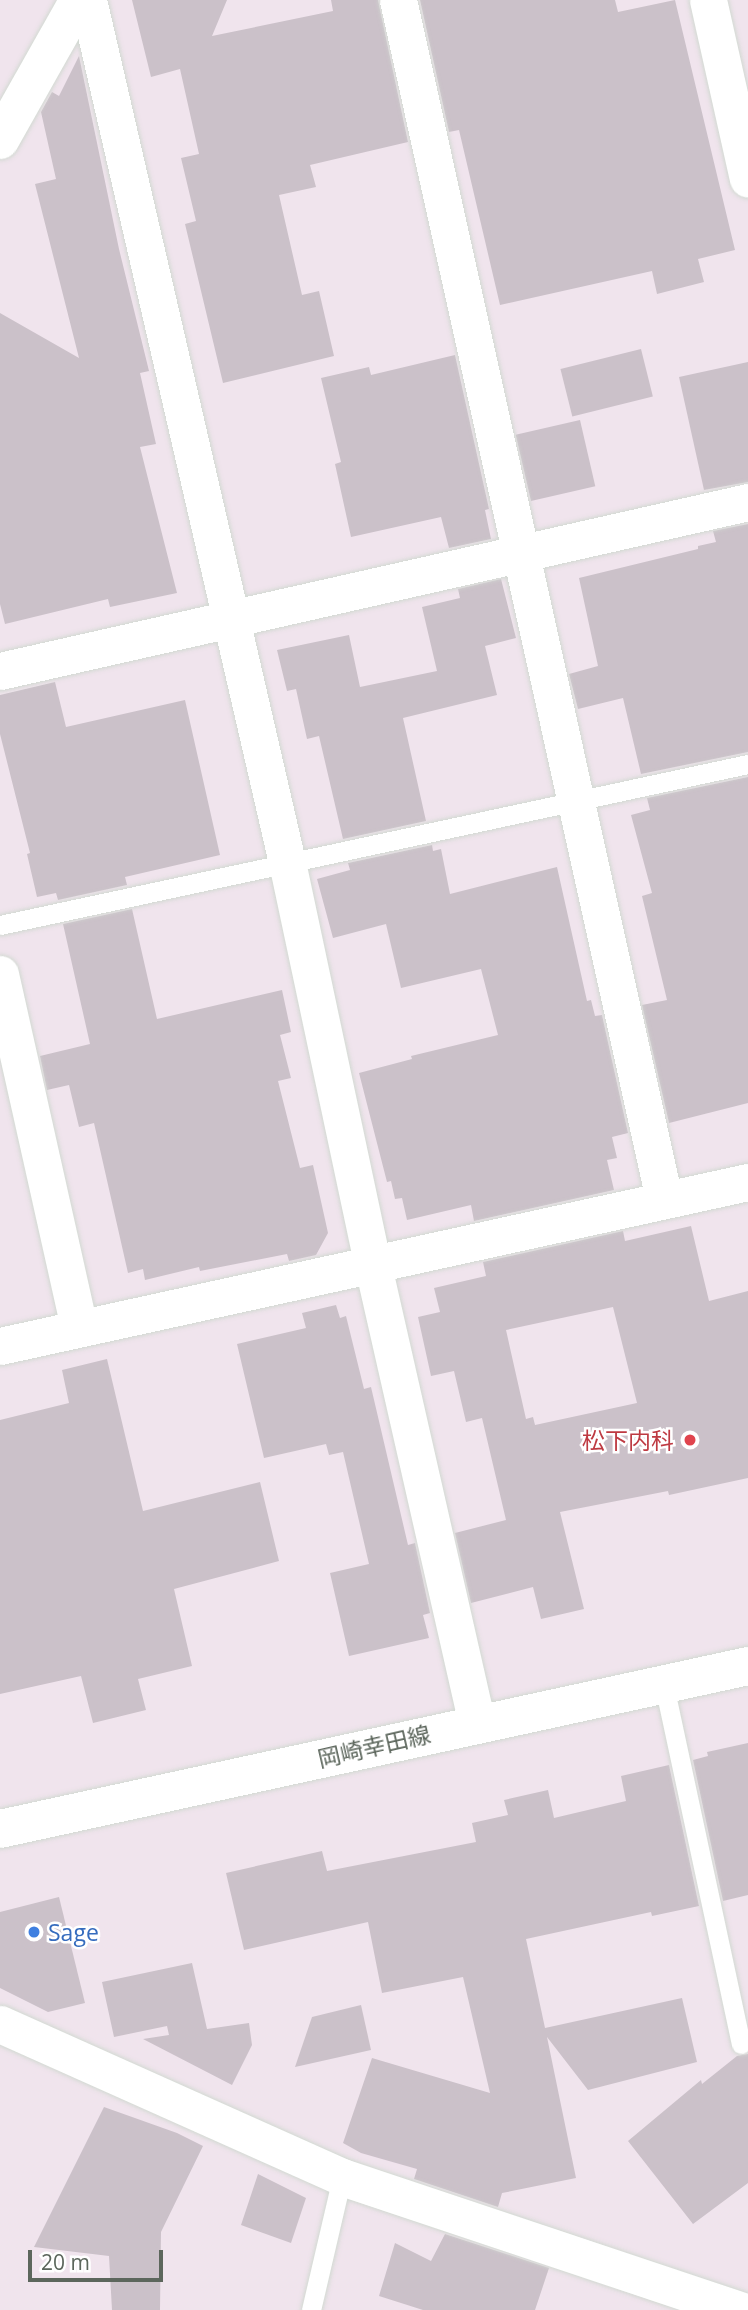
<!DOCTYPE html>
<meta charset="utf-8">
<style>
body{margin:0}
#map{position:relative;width:748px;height:2310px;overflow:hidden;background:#f0e4ed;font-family:"Open Sans","Noto Sans JP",sans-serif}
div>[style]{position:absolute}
.building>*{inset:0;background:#cbc1c9;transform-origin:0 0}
.roads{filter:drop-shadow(0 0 2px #d2d9d2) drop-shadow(0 0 2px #d2d9d2)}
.service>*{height:19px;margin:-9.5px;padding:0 9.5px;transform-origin:9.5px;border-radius:9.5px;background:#fff}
.minor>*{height:37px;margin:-18.5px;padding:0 18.5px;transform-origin:18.5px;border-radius:18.5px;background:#fff}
.tertiary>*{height:38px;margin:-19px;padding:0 19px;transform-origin:19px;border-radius:19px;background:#fff}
.secondary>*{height:38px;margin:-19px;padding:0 19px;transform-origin:19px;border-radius:19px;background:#fff}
.dots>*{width:19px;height:19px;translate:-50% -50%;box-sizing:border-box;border:4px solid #fff;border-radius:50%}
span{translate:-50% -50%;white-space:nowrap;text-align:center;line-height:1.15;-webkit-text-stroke:5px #fff;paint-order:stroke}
.health-label{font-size:23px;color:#be3a42}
.right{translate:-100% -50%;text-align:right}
.street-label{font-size:23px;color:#5c665c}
.shop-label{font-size:23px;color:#366cbe}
.left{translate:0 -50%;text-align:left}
.scale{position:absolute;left:28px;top:2250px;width:135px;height:32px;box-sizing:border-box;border:4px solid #5c665c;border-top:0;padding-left:9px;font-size:21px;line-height:24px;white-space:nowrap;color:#5c665c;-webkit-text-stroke:5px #fff;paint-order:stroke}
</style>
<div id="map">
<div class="building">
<div style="clip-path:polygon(132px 0,227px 0,212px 36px,333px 11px,331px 0,378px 0,408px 142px,310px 165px,316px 187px,279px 195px,302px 295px,319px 291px,334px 356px,223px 383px,185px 224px,196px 221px,181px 158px,199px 154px,180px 69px,151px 77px)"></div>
<div style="clip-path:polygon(420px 0,615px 0,618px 12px,675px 0,735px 250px,698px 259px,704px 282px,657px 294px,652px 271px,500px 305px,459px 130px,449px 132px)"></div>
<div style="clip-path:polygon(79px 56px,119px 249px,149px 371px,140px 373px,156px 444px,140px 447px,177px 593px,110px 607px,108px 599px,5px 624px,0 604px,0 313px,79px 358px,35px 184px,56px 179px,41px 112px,52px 92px,59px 96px)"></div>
<div style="left:641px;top:349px;width:49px;height:83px;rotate:76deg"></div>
<div style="clip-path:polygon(455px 355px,489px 509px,485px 510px,491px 539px,449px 548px,441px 517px,351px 537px,335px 464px,341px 462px,321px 378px,369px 367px,371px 375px)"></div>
<div style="clip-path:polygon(748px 362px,748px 482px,704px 490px,679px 377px)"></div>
<div style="left:580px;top:420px;width:68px;height:66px;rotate:77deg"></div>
<div style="clip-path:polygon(748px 524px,748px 752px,641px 774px,623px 698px,578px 709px,569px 674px,598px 666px,579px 578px,698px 549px,698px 546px,716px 542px,713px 531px)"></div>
<div style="clip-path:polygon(501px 579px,516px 638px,485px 646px,497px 695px,403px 718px,426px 821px,343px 839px,319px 736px,307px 739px,296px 689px,287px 691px,277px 650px,349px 635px,360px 687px,437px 671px,422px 607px,460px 598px,458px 589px)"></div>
<div style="clip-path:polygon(55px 682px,66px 727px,185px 700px,220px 855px,125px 877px,127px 885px,58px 900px,56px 893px,37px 897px,27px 854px,30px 853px,0 734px,0 695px)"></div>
<div style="clip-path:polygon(748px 777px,748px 1103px,669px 1123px,642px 1005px,667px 1000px,642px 896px,652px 893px,631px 815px,650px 810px,647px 798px)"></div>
<div style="clip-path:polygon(432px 845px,433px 851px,441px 849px,450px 894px,557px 867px,587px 1001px,591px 1000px,595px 1016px,602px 1015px,628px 1133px,612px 1137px,617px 1158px,607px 1160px,614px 1190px,474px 1221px,471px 1205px,407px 1220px,402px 1198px,395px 1199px,391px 1181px,387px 1182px,359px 1073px,412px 1059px,411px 1056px,498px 1035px,481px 969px,401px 988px,386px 924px,333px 938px,317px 879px,350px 870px,348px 863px)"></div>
<div style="clip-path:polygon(132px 909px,157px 1019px,282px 990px,291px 1032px,280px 1035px,291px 1078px,278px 1081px,300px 1168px,313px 1165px,328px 1233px,316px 1255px,289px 1261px,287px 1254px,200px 1271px,199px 1267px,145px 1280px,143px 1269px,128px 1273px,94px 1123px,79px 1127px,69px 1085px,47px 1090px,40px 1056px,90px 1044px,63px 924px)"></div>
<div style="clip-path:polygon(evenodd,691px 1226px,709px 1301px,748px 1291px,748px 1478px,669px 1495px,668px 1491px,560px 1512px,584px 1609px,541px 1619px,533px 1587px,471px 1603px,455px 1533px,506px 1520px,482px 1418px,466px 1422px,454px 1371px,431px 1376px,418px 1317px,440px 1312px,434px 1288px,486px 1276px,483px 1262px,623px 1231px,625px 1241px,691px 1226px,613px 1307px,637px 1403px,535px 1425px,533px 1417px,526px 1419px,506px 1330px,613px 1307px)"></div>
<div style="clip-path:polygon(336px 1305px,340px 1318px,346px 1316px,364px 1389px,371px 1387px,408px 1545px,415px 1543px,430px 1613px,423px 1615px,429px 1638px,349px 1656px,330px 1573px,369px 1564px,343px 1452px,329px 1455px,326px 1444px,264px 1458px,237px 1344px,306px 1328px,302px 1313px)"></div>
<div style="clip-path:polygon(107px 1359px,143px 1511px,260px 1482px,279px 1561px,174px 1589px,192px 1666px,138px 1679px,146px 1710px,93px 1723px,81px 1676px,0 1694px,0 1420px,69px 1403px,62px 1370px)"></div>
<div style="clip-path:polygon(748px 1743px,748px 1895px,723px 1901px,693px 1760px,708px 1756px,707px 1752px)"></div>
<div style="clip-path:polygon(669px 1765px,699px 1906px,652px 1916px,651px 1912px,526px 1939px,545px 2028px,682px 1998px,697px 2062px,588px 2090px,547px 2037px,576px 2178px,502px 2193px,498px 2207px,414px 2179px,417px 2169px,361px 2153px,343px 2143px,372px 2058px,490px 2093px,463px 1977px,382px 1993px,368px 1922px,244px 1950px,226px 1873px,322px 1851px,327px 1871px,476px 1842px,472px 1823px,508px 1815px,504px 1800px,548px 1790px,554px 1818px,626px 1801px,621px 1776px)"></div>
<div style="clip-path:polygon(59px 1897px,85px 2003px,48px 2012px,0 1988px,0 1912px)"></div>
<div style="clip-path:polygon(192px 1963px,207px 2029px,249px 2023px,252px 2045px,232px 2085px,143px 2039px,169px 2035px,167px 2026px,114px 2037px,102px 1982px)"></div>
<div style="clip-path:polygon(361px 2005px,371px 2050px,295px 2067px,312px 2017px)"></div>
<div style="clip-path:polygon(748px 2054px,748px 2183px,693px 2224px,628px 2141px,701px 2080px,702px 2084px,737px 2056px)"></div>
<div style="clip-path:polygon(104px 2107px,177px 2133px,203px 2146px,161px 2232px,160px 2310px,112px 2310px,109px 2256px,34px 2247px)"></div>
<div style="clip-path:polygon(258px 2174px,306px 2198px,291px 2243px,241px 2225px)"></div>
<div style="clip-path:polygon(445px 2234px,549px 2268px,535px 2310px,423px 2310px,379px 2296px,395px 2243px,431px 2261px)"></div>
</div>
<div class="roads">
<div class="service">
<div style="left:0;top:925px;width:765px;rotate:-12.15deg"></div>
<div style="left:664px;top:1685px;width:367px;rotate:77.9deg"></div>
<div style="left:311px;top:2310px;width:137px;rotate:-76.9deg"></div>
</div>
<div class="minor">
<div style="left:88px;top:0;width:885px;rotate:77deg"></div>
<div style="left:287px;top:862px;width:413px;rotate:78deg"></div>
<div style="left:373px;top:1266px;width:469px;rotate:77.2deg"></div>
<div style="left:398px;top:0;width:1228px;rotate:77.49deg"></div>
<div style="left:708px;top:0;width:183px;rotate:77.4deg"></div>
<div style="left:0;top:671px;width:767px;rotate:-12.73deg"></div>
<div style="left:0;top:974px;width:363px;rotate:77.4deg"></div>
<div style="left:0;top:1346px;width:766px;rotate:-12.37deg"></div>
<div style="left:0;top:2024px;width:375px;rotate:24.1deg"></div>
<div style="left:342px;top:2177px;width:420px;rotate:18.5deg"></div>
</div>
<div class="tertiary">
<div style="left:0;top:140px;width:161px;rotate:-60.6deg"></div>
</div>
<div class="secondary">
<div style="left:0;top:1829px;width:766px;rotate:-12.29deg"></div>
</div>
</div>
<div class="dots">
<div style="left:690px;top:1440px;background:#e0444e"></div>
<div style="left:34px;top:1932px;background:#3f7fe0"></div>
</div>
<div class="health-label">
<span class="right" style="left:674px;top:1440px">松下内科</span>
</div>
<div class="street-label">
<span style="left:374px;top:1746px;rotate:-13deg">岡崎幸田線</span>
</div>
<div class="shop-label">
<span class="left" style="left:48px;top:1932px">Sage</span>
</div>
<div class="scale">20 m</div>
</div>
